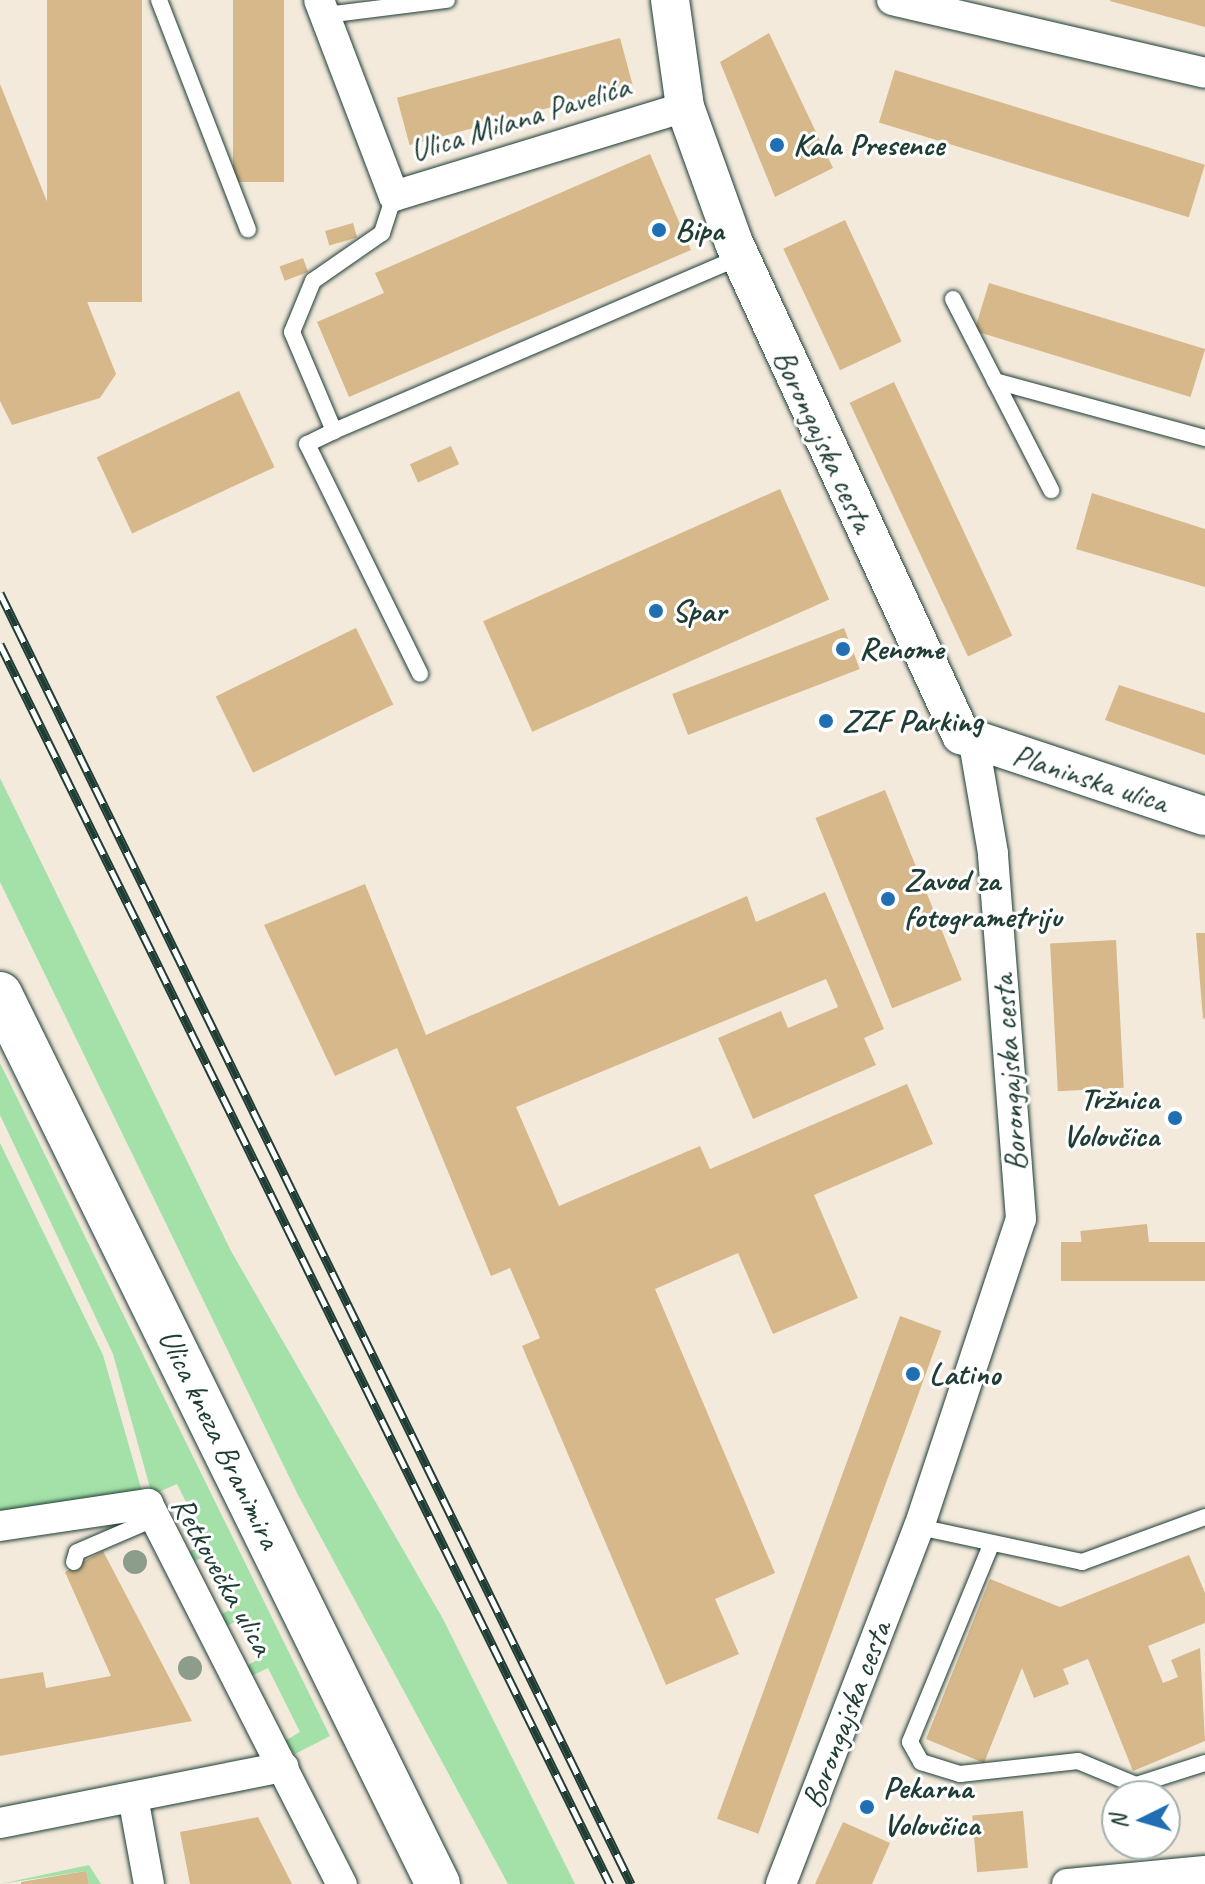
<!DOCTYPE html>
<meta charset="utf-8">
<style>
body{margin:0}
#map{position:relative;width:1205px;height:1884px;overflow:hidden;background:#f3eadc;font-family:Caveat,sans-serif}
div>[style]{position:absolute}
.green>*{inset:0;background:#a3e1a9}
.building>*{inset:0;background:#d6b88a;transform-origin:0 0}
.roads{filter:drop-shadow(0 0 2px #1f3d34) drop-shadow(0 0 2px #1f3d34)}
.service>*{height:16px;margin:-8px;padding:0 8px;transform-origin:8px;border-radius:8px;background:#fff}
.minor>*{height:30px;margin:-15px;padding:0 15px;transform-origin:15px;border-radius:15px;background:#fff}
.tertiary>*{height:38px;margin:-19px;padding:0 19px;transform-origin:19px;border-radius:19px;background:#fff}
.secondary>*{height:44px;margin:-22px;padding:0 22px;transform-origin:22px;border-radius:22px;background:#fff}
.rail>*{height:9px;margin-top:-4.5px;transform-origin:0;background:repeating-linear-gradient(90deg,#fff 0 18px,#1f3d34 0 36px);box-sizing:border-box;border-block:2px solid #1f3d34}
.trees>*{width:24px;height:24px;margin:-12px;border-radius:50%;background:#8d9d8c}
.dots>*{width:22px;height:22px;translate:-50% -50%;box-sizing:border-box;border:4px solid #fff;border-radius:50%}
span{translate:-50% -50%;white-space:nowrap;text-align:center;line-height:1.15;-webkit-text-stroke:6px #fff;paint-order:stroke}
.street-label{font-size:32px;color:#1f3d34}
.poi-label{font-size:32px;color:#1f3d34;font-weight:700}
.left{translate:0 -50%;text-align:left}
.right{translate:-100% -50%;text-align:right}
.north{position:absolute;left:1101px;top:1780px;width:80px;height:80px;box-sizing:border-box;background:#fff;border:2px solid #a5b1ae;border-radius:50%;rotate:265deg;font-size:22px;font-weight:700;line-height:32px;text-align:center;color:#1f3d34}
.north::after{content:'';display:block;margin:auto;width:28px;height:36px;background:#1f6fb2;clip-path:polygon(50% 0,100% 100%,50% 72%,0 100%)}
</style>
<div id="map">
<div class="green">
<div style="clip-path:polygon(0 778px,231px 1251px,443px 1619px,575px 1884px,508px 1884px,297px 1493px,0 882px)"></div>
<div style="clip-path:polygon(0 1063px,330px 1736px,295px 1754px,283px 1742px,300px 1732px,268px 1668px,249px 1677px,245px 1667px,262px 1657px,243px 1617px,222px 1629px,216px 1617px,237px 1606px,212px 1553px,192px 1562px,187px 1553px,206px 1542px,177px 1484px,152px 1495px,113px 1354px,0 1115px)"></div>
<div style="clip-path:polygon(0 1143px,103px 1355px,143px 1495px,0 1515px)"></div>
<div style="clip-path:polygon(89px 1865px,101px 1884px,89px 1884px,86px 1871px,0 1884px)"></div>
</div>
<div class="building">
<div style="left:47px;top:0;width:95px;height:302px"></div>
<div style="left:233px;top:0;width:51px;height:182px"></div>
<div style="clip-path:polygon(1110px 0,1205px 0,1205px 27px,1110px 1px)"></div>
<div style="clip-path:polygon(769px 33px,833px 168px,775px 197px,720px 62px)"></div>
<div style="left:620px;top:38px;width:49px;height:231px;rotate:75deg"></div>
<div style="left:895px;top:70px;width:324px;height:55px;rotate:17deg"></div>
<div style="clip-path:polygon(0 84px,116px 374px,100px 398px,12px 425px,0 401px)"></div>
<div style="clip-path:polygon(650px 154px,691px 250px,349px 397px,317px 322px,384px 293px,375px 273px)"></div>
<div style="left:845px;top:220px;width:134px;height:68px;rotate:65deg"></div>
<div style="left:353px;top:223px;width:15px;height:29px;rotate:74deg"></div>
<div style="left:303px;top:258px;width:15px;height:25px;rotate:70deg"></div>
<div style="left:989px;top:283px;width:226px;height:50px;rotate:17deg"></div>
<div style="left:894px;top:382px;width:280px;height:49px;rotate:65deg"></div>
<div style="left:239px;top:391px;width:84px;height:157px;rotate:65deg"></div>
<div style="left:451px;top:446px;width:20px;height:45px;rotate:66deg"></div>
<div style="left:780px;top:489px;width:121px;height:325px;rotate:66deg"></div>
<div style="clip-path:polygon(1092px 493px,1205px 529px,1205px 587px,1076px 549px)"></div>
<div style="left:356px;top:628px;width:85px;height:156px;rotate:64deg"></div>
<div style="left:844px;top:628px;width:44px;height:184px;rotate:69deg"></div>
<div style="clip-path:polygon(1119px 685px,1205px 713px,1205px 755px,1105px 720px)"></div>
<div style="left:885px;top:790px;width:205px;height:75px;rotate:68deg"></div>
<div style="clip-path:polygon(365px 884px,426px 1035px,747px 896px,756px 922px,825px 892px,884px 1029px,864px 1038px,876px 1065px,753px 1119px,718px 1038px,781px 1011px,788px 1028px,838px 1007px,826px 979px,516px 1107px,559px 1206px,700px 1146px,710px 1169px,907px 1084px,933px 1144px,814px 1195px,858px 1298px,773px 1334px,738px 1253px,655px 1289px,775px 1573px,715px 1599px,739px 1654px,666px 1685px,522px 1346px,540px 1338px,510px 1268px,491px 1276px,397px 1048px,335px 1076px,264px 925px)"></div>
<div style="clip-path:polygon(1196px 933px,1205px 933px,1205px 1018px,1203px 1019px)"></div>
<div style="left:1116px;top:940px;width:148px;height:66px;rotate:87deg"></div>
<div style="left:1147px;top:1224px;width:28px;height:67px;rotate:84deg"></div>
<div style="left:1205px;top:1242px;width:39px;height:144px;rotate:90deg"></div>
<div style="left:900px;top:1316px;width:44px;height:535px;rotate:20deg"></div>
<div style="clip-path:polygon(103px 1551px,192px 1721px,0 1756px,0 1679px,43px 1672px,46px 1688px,111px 1676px,65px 1572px)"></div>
<div style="clip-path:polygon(1189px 1555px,1205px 1593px,1205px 1623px,1148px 1646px,1163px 1683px,1178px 1677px,1171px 1660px,1200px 1648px,1205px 1741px,1133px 1771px,1088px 1659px,1063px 1669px,1069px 1684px,1034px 1698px,1022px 1668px,984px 1763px,926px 1739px,990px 1579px,1060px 1607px)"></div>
<div style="left:1023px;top:1811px;width:57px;height:51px;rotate:85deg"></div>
<div style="clip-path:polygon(258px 1817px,292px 1884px,190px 1884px,180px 1832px)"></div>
<div style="clip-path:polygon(843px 1822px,890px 1843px,872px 1884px,815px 1884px)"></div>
<div style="clip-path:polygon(86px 1871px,89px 1884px,21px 1884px,21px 1882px)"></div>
</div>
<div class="roads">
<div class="service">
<div style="left:159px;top:0;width:246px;rotate:68.8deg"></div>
<div style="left:326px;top:15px;width:122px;rotate:-7.1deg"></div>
<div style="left:394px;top:196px;width:39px;rotate:108deg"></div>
<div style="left:382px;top:233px;width:84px;rotate:145.2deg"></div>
<div style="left:313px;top:281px;width:55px;rotate:112.4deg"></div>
<div style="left:292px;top:332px;width:108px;rotate:67deg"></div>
<div style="left:334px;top:431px;width:442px;rotate:-23.2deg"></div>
<div style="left:953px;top:299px;width:215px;rotate:62.8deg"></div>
<div style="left:995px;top:381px;width:218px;rotate:15.2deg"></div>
<div style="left:334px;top:431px;width:30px;rotate:154deg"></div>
<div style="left:307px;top:444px;width:256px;rotate:63.8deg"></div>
<div style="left:919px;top:1527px;width:167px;rotate:12.1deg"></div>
<div style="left:1082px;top:1562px;width:131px;rotate:-20.1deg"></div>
<div style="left:991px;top:1545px;width:213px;rotate:112.4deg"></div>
<div style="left:910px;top:1742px;width:23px;rotate:61deg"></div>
<div style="left:921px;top:1762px;width:41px;rotate:17.1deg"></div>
<div style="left:960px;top:1774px;width:119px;rotate:-6.3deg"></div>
<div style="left:1078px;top:1761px;width:63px;rotate:22.5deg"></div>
<div style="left:1136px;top:1785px;width:72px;rotate:-17.7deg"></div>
<div style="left:74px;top:1562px;width:10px;rotate:-73deg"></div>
<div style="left:77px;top:1552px;width:86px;rotate:-23.3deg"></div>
</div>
<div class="minor">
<div style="left:319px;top:0;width:210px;rotate:69.1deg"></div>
<div style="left:394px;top:196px;width:304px;rotate:-17deg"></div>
<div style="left:892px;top:0;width:321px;rotate:13.1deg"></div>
<div style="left:0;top:1526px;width:150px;rotate:-8.5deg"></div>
<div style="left:148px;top:1504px;width:427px;rotate:63deg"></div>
<div style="left:133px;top:1797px;width:88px;rotate:79.6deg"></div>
<div style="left:0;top:1823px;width:289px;rotate:-11.2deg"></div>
<div style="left:781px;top:1884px;width:383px;rotate:-68.9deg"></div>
<div style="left:919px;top:1527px;width:324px;rotate:-71.7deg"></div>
<div style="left:1021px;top:1219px;width:367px;rotate:-94.4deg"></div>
<div style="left:993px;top:853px;width:112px;rotate:-99.8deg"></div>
<div style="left:1067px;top:1884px;width:139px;rotate:-5.4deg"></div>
</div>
<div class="tertiary">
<div style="left:670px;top:0;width:108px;rotate:82deg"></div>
<div style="left:685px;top:107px;width:145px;rotate:70.2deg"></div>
<div style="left:734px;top:243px;width:542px;rotate:65.23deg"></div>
<div style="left:961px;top:735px;width:257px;rotate:18.4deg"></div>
</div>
<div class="secondary">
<div style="left:0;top:994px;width:992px;rotate:63.8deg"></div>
</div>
</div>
<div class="rail">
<div style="left:0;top:593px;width:1437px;rotate:63.95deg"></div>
<div style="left:0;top:644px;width:1382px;rotate:63.81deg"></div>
</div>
<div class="trees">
<div style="left:135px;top:1562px"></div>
<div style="left:190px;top:1668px"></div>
</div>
<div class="dots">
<div style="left:777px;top:145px;background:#1f6fb2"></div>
<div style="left:659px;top:230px;background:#1f6fb2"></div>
<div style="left:656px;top:611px;background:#1f6fb2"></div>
<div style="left:843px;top:649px;background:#1f6fb2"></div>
<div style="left:826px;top:721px;background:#1f6fb2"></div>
<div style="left:888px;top:899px;background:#1f6fb2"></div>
<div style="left:1175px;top:1118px;background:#1f6fb2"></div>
<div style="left:913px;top:1374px;background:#1f6fb2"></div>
<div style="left:867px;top:1807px;background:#1f6fb2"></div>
</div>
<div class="street-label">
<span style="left:520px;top:119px;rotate:-17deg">Ulica Milana Pavelića</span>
<span style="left:823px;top:441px;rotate:65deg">Borongajska cesta</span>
<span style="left:1090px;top:779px;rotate:18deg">Planinska ulica</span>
<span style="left:1010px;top:1073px;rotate:-94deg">Borongajska cesta</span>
<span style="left:219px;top:1439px;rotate:64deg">Ulica kneza Branimira</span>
<span style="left:222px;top:1576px;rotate:61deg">Retkovečka ulica</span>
<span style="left:847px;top:1715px;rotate:-69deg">Borongajska cesta</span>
</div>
<div class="poi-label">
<span class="left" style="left:793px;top:145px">Kala Presence</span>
<span class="left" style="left:675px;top:230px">Bipa</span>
<span class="left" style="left:672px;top:611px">Spar</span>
<span class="left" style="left:859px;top:649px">Renome</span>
<span class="left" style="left:842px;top:721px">ZZF Parking</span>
<span class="left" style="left:904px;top:899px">Zavod za<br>fotogrametriju</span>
<span class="right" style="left:1159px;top:1118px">Tržnica<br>Volovčica</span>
<span class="left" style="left:929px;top:1374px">Latino</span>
<span class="left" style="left:883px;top:1807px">Pekarna<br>Volovčica</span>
</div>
<div class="north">N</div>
</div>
